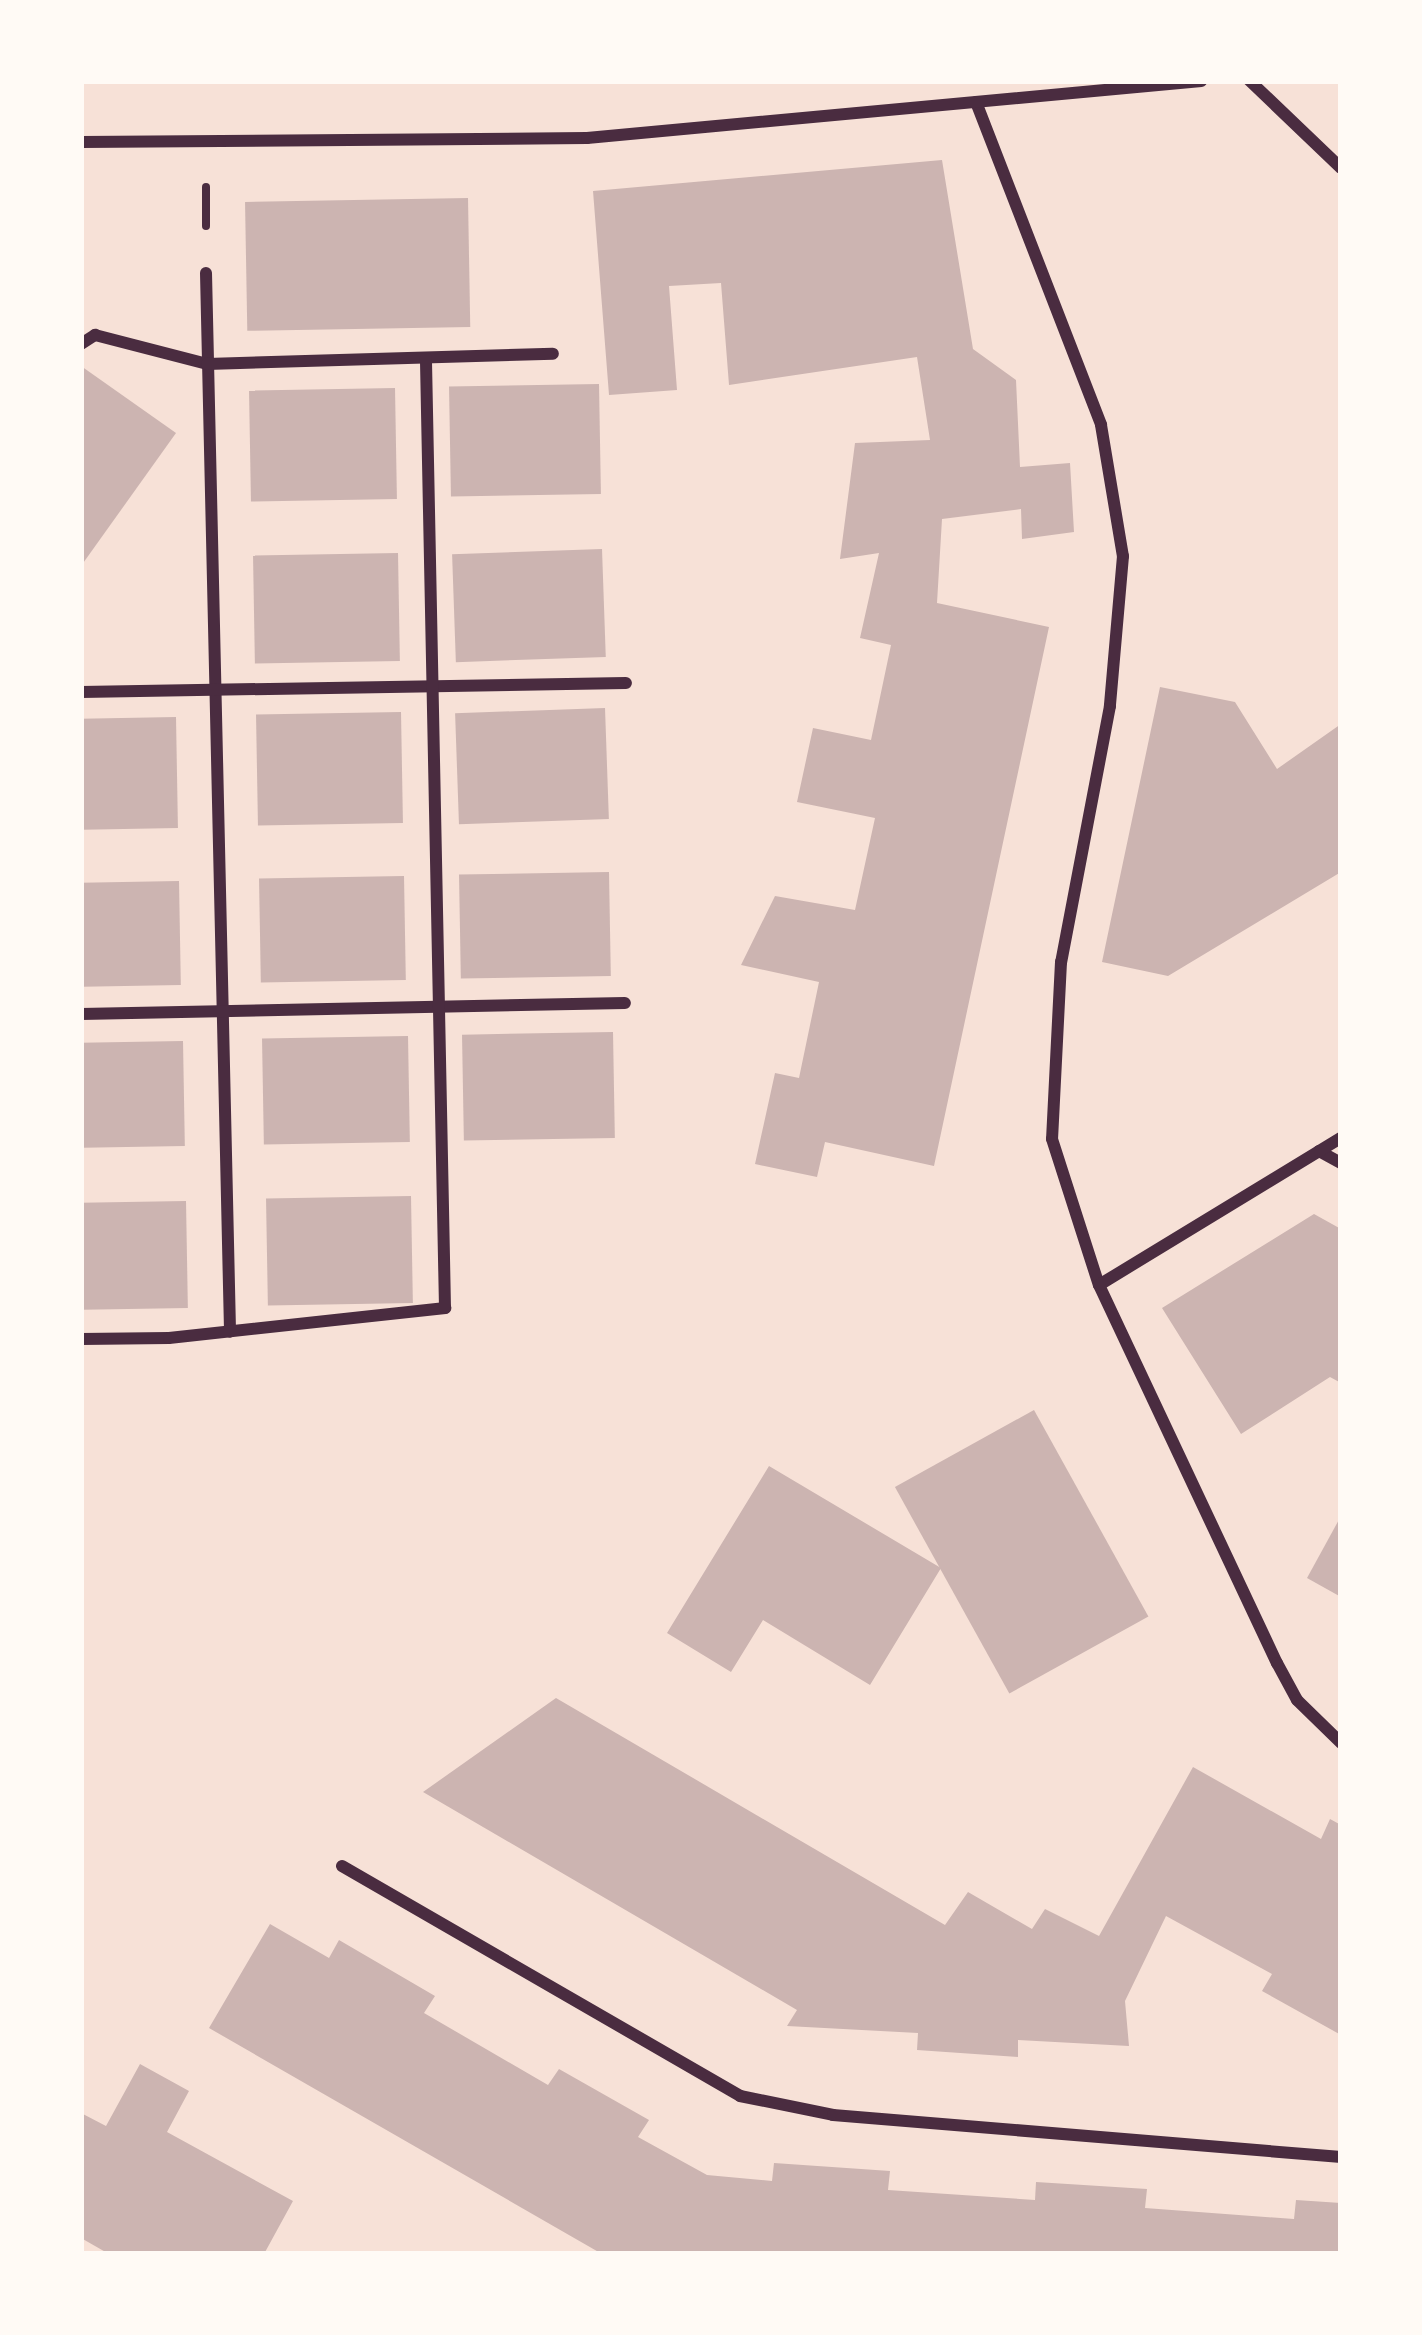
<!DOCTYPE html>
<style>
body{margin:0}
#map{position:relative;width:1422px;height:2335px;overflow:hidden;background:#f7e1d7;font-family:Literata,serif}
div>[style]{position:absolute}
.building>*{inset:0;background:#ccb4b1;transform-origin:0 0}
.path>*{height:8px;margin:-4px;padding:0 4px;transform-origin:4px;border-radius:4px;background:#4a2c40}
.minor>*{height:12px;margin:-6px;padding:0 6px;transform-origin:6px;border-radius:6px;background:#4a2c40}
span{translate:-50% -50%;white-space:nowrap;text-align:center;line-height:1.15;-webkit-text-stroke:9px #fffaf5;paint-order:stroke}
.frame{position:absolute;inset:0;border:84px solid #fffaf5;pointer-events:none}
</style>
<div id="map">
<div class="building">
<div style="clip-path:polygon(942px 160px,973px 349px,1016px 380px,1020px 467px,1070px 463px,1074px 532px,1022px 539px,1021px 509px,942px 519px,937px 603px,1049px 627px,934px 1166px,825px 1142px,817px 1177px,755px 1164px,775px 1073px,799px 1078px,819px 982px,741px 965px,775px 896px,855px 910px,875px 818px,797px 802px,813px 728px,871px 740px,891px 645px,860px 638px,879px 553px,840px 559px,855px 443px,930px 440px,917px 357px,729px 385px,721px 283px,669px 286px,677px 390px,609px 395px,593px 191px)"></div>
<div style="left:468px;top:198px;width:129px;height:223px;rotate:89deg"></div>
<div style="clip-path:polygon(81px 366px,176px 433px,81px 566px)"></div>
<div style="left:599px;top:384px;width:110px;height:150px;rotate:89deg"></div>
<div style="left:395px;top:388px;width:111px;height:146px;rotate:89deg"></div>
<div style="left:602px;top:549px;width:108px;height:150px;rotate:88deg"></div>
<div style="left:398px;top:553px;width:108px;height:145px;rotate:89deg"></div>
<div style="clip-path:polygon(1160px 687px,1235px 702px,1277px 769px,1341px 724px,1341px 872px,1168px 976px,1102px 962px)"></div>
<div style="left:605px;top:708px;width:111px;height:150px;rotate:88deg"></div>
<div style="left:401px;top:712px;width:111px;height:145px;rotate:89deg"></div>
<div style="left:176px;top:717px;width:111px;height:95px;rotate:89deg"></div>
<div style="left:609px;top:872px;width:104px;height:150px;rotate:89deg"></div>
<div style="left:404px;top:876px;width:104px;height:145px;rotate:89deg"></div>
<div style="left:179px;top:881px;width:104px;height:98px;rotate:89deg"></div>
<div style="left:613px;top:1032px;width:106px;height:151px;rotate:89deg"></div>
<div style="left:408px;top:1036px;width:106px;height:146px;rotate:89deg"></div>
<div style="left:183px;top:1041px;width:105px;height:102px;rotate:89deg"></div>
<div style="left:411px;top:1196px;width:107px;height:145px;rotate:89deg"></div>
<div style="left:186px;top:1201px;width:107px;height:105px;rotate:89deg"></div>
<div style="clip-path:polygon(1314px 1214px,1341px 1229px,1341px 1383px,1330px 1377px,1241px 1434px,1162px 1308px)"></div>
<div style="left:1034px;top:1410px;width:236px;height:159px;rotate:61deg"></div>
<div style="clip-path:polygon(769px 1466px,941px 1568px,870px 1685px,763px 1620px,731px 1672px,667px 1633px)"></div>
<div style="clip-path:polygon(1341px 1516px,1341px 1597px,1307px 1578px)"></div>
<div style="clip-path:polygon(556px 1698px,945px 1925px,968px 1892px,1032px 1929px,1045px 1909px,1099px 1936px,1193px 1767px,1321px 1839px,1330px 1819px,1341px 1825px,1341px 2035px,1262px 1991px,1272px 1974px,1166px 1916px,1125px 2001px,1129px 2046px,1018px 2040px,1018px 2057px,917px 2050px,918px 2033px,787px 2026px,797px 2010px,423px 1792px)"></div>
<div style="clip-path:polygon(270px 1924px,329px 1958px,339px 1940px,435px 1996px,424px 2013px,548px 2085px,559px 2069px,649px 2120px,638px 2137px,707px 2175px,772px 2181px,774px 2163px,890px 2171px,888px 2190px,1035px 2200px,1036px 2182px,1147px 2189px,1145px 2208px,1294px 2219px,1296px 2200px,1341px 2203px,1341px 2254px,602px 2254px,209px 2028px)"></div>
<div style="clip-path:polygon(140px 2064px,189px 2091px,167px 2132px,293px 2201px,264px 2254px,109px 2254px,81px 2238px,81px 2113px,106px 2126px)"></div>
</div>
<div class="path">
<div style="left:206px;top:226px;width:39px;rotate:-90deg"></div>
</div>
<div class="minor">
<div style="left:1250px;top:81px;width:126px;rotate:43.7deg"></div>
<div style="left:976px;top:102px;width:346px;rotate:68.8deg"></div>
<div style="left:1101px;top:425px;width:133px;rotate:80.5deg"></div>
<div style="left:1123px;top:556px;width:151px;rotate:95deg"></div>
<div style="left:1110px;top:706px;width:261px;rotate:100.8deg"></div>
<div style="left:1061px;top:962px;width:177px;rotate:92.9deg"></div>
<div style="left:1052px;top:1139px;width:153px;rotate:72.2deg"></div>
<div style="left:1099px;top:1285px;width:418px;rotate:64.8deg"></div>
<div style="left:1277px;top:1663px;width:42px;rotate:61.6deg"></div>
<div style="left:1297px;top:1700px;width:62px;rotate:44.3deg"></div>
<div style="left:81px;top:142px;width:506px;rotate:-0.45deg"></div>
<div style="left:587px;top:138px;width:617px;rotate:-5.3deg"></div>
<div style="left:206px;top:273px;width:1059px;rotate:88.7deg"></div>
<div style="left:81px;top:344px;width:17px;rotate:-33deg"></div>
<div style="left:95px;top:335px;width:116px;rotate:14.5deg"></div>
<div style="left:207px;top:364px;width:346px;rotate:-1.7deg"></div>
<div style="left:81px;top:692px;width:545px;rotate:-0.95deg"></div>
<div style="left:81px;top:1014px;width:544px;rotate:-1.16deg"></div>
<div style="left:1319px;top:1151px;width:25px;rotate:29deg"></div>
<div style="left:1099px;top:1285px;width:283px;rotate:-31.3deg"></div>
<div style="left:81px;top:1339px;width:88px;rotate:-0.7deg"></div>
<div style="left:169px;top:1338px;width:278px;rotate:-6.2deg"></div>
<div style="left:445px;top:1308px;width:950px;rotate:-91.15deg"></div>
<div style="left:342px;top:1866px;width:460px;rotate:30deg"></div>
<div style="left:740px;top:2096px;width:95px;rotate:11.5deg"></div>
<div style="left:833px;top:2115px;width:510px;rotate:4.73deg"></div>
</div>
<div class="frame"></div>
</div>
